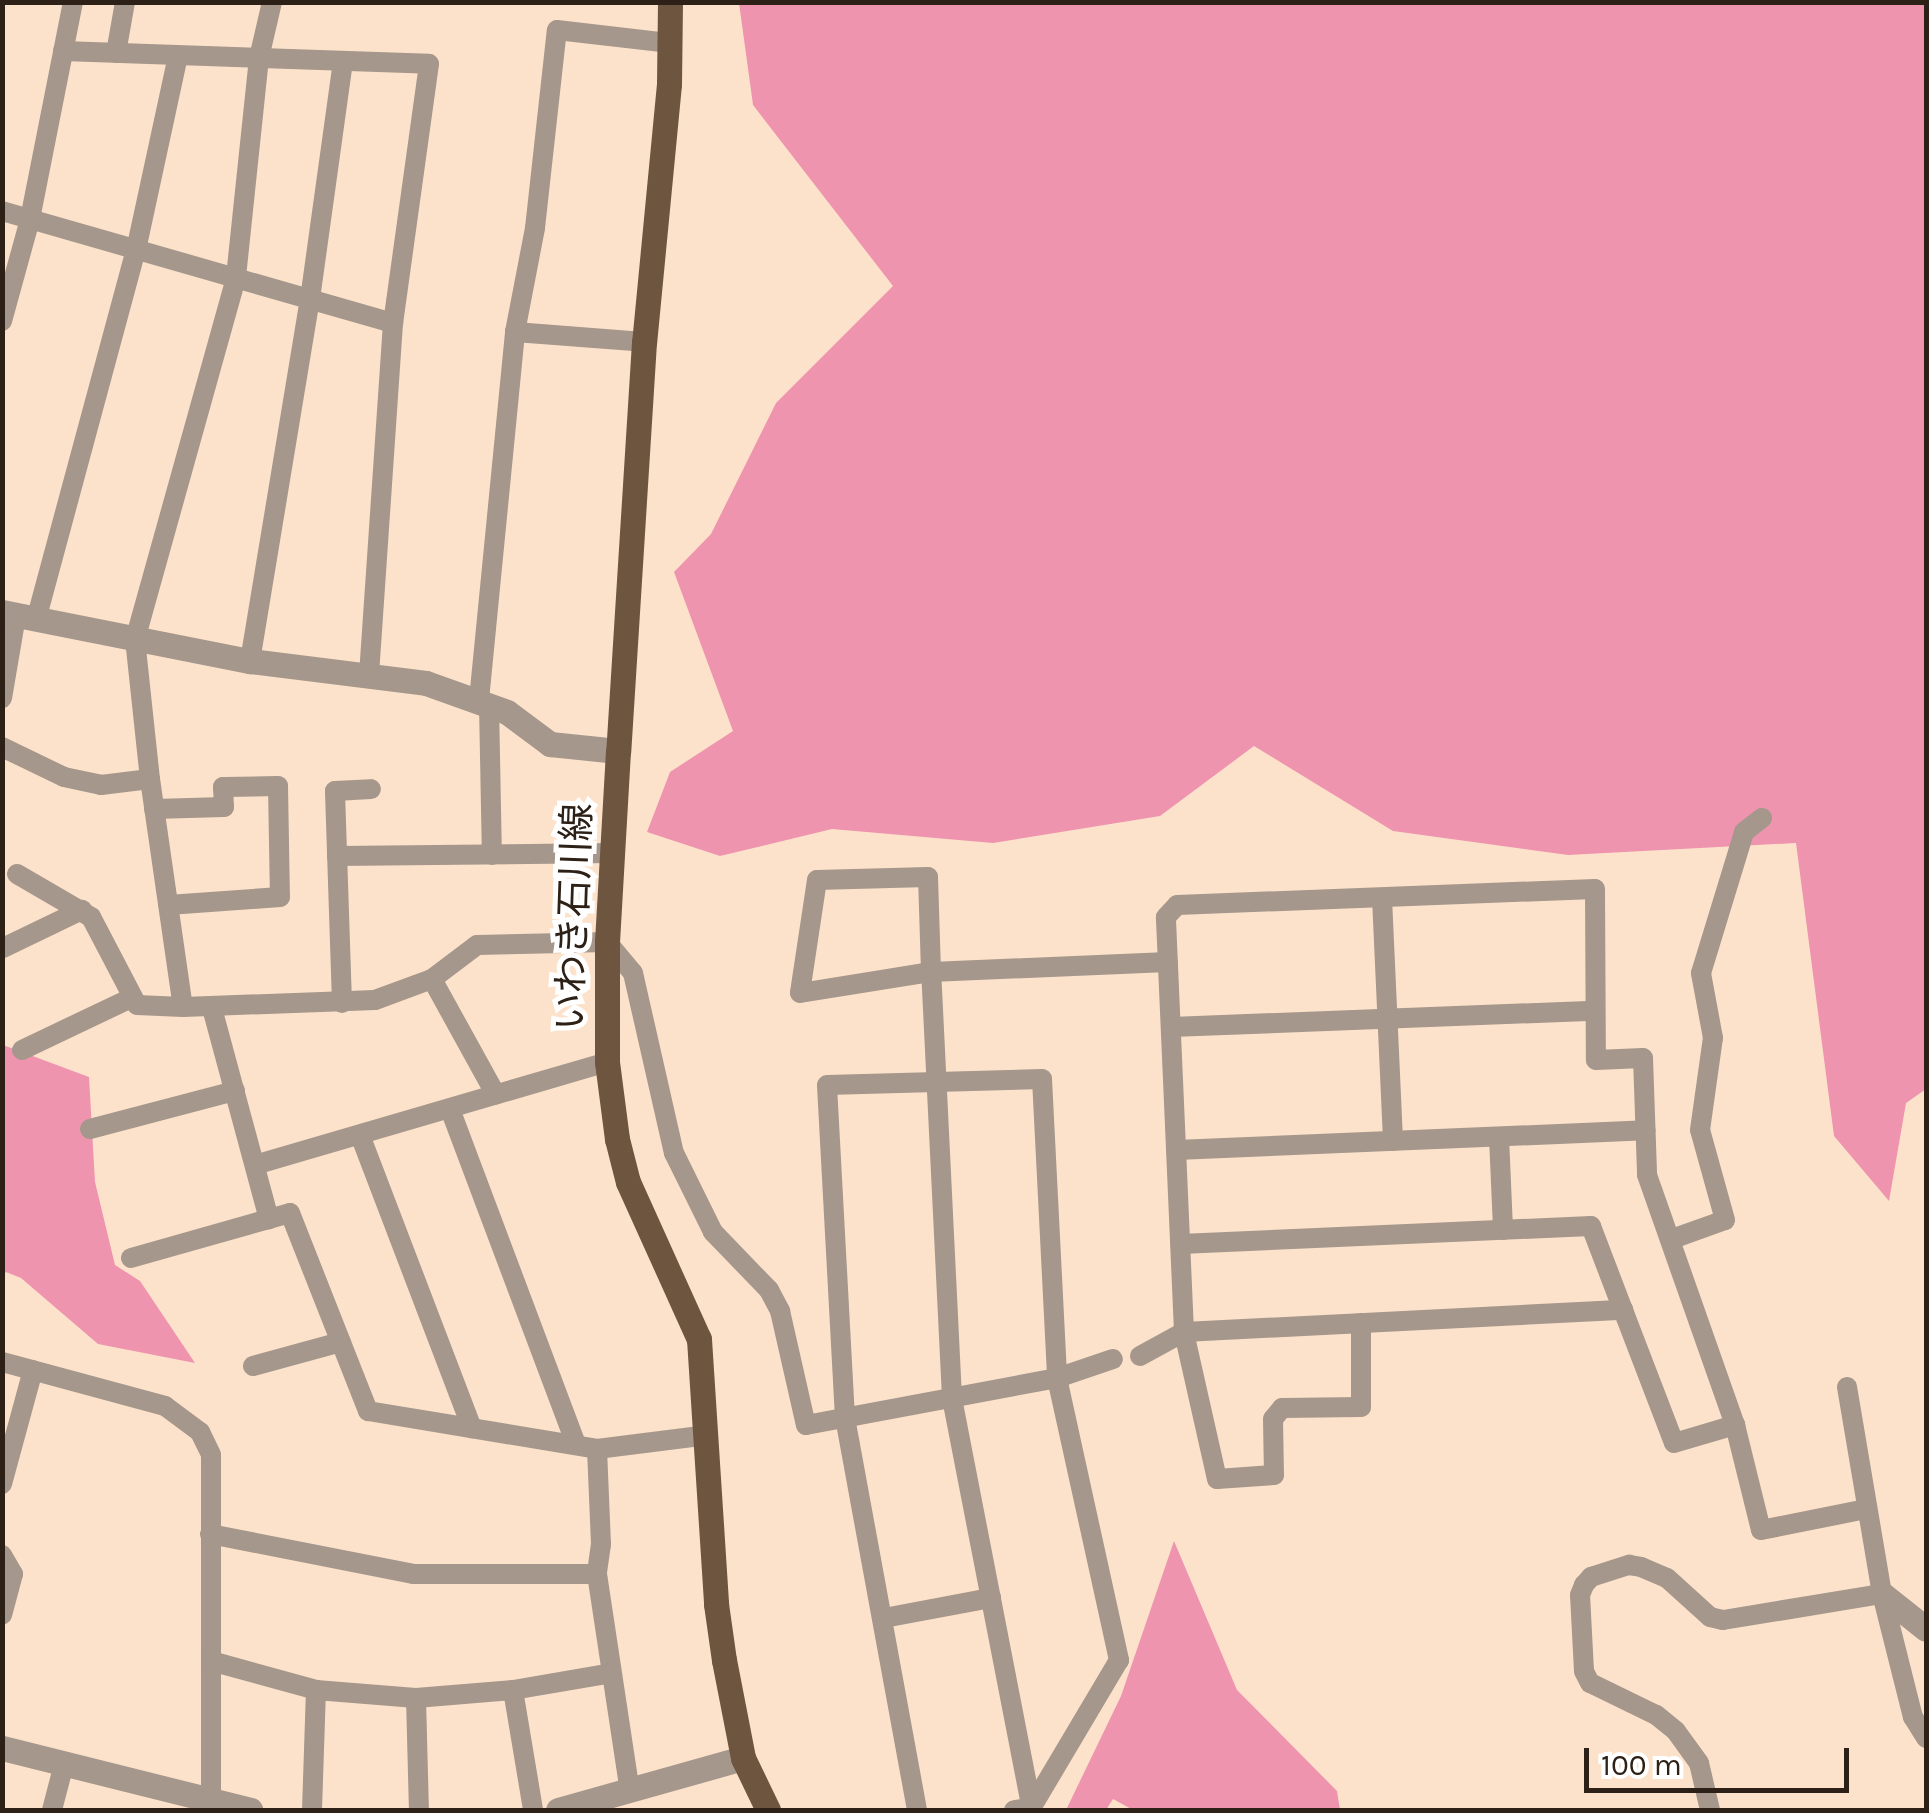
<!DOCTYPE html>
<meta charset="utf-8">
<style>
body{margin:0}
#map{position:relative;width:1929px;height:1813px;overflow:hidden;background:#fde2cb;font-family:Karla,"Noto Sans JP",sans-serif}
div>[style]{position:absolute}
.forest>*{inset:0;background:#ef94af}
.minor>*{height:20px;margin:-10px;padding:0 10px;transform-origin:10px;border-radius:10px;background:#a5978b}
.tertiary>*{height:25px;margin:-12.5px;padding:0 12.5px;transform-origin:12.5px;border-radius:12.5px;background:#a5978b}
.primary>*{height:25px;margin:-12.5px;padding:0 12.5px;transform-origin:12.5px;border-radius:12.5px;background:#6d5540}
span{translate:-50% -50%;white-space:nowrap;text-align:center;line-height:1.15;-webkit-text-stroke:10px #fff;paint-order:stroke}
.street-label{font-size:38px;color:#2d2117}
.frame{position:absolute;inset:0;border:5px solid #2d2117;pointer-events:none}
.scale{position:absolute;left:1584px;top:1748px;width:265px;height:45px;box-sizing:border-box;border:5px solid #2d2117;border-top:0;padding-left:12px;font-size:30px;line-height:35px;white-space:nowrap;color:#2d2117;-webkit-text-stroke:8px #fff;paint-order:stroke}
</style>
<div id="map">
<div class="forest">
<div style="clip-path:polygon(739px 3px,1926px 3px,1926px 1089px,1906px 1103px,1889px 1201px,1834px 1136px,1796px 843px,1568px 855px,1393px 831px,1254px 746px,1160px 816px,993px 843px,832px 829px,720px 856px,647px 832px,670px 772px,733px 731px,674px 572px,711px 534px,776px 403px,893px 286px,753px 105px)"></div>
<div style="clip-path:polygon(3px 1045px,89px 1077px,95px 1182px,115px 1265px,140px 1281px,195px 1363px,98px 1344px,21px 1278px,6px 1272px,3px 1276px)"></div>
<div style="clip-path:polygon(1174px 1541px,1237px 1690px,1337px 1791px,1340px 1810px,1133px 1810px,1113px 1799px,1106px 1810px,1066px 1810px,1121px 1696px)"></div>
</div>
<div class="minor">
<div style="left:272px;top:2px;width:57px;rotate:103.1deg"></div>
<div style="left:259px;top:58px;width:221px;rotate:96deg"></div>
<div style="left:236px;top:278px;width:375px;rotate:105.6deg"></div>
<div style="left:135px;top:639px;width:141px;rotate:83.9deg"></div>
<div style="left:150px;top:779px;width:230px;rotate:81.8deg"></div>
<div style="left:183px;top:1007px;width:192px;rotate:-2.1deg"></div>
<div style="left:375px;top:1000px;width:61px;rotate:-20.2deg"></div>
<div style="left:432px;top:979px;width:56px;rotate:-37.1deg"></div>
<div style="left:477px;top:945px;width:130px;rotate:-1.3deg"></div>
<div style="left:607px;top:942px;width:40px;rotate:50deg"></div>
<div style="left:633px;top:973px;width:185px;rotate:77.2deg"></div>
<div style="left:674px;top:1153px;width:88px;rotate:63.7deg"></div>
<div style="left:713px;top:1232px;width:81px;rotate:46deg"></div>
<div style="left:769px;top:1290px;width:24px;rotate:62deg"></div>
<div style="left:780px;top:1311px;width:117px;rotate:77.2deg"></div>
<div style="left:806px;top:1425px;width:255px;rotate:-10.6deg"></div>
<div style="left:1057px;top:1378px;width:59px;rotate:-18.7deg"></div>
<div style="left:63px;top:51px;width:366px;rotate:2deg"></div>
<div style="left:429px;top:64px;width:261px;rotate:97.9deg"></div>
<div style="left:393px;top:323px;width:355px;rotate:93.9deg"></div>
<div style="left:116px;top:53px;width:52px;rotate:-80deg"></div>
<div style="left:2px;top:211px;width:407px;rotate:16deg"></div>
<div style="left:2px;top:321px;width:106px;rotate:-74.6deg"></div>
<div style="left:30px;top:219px;width:221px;rotate:-78.8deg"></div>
<div style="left:515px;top:332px;width:129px;rotate:4.4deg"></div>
<div style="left:36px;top:620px;width:383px;rotate:-74.9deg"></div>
<div style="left:136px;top:250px;width:199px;rotate:-77.8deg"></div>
<div style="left:250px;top:661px;width:367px;rotate:-80.6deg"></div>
<div style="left:310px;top:299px;width:240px;rotate:-82.1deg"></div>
<div style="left:2px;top:698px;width:83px;rotate:-80.3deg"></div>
<div style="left:479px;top:700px;width:370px;rotate:-84.4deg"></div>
<div style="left:515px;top:332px;width:106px;rotate:-79.1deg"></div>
<div style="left:535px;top:228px;width:199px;rotate:-83.7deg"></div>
<div style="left:557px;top:30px;width:114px;rotate:6.6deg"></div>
<div style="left:489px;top:704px;width:151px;rotate:88.9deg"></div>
<div style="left:2px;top:747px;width:69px;rotate:25.8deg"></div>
<div style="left:64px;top:777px;width:38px;rotate:12deg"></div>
<div style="left:101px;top:785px;width:49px;rotate:-7deg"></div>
<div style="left:154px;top:809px;width:70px;rotate:-1.6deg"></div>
<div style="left:224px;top:807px;width:20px;rotate:-93deg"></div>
<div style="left:223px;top:787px;width:55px;rotate:-1deg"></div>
<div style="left:278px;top:786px;width:111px;rotate:89deg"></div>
<div style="left:280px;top:897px;width:112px;rotate:175.9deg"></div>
<div style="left:337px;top:856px;width:276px;rotate:-0.6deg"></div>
<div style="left:17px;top:874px;width:86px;rotate:30.2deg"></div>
<div style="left:91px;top:917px;width:99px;rotate:62.4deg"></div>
<div style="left:137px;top:1005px;width:46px;rotate:2.5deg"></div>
<div style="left:1382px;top:898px;width:243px;rotate:87.4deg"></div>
<div style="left:3px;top:948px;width:88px;rotate:-25.7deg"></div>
<div style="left:432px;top:979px;width:132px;rotate:61.1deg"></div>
<div style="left:342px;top:1003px;width:212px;rotate:-91.9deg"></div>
<div style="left:335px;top:791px;width:36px;rotate:-3deg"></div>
<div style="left:212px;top:1008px;width:219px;rotate:74.9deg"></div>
<div style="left:1171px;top:1027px;width:424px;rotate:-2.2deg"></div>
<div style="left:22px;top:1050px;width:121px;rotate:-25.5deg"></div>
<div style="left:450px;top:1109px;width:359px;rotate:69.4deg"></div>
<div style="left:90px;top:1129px;width:150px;rotate:-14.7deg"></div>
<div style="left:360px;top:1135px;width:314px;rotate:69.1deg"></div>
<div style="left:1499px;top:1137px;width:93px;rotate:87.5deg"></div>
<div style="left:1176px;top:1150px;width:470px;rotate:-2.4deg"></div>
<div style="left:255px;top:1165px;width:367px;rotate:-16.3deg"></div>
<div style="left:1672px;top:1239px;width:56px;rotate:-19.7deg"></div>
<div style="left:1725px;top:1220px;width:93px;rotate:-105.5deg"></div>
<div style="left:1700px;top:1130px;width:93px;rotate:-82deg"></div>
<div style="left:1713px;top:1038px;width:66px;rotate:-100.5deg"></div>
<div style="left:1701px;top:973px;width:147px;rotate:-73deg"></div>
<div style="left:1744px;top:832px;width:23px;rotate:-38deg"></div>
<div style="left:131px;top:1258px;width:165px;rotate:-15.8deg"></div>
<div style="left:290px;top:1213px;width:213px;rotate:68.5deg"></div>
<div style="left:368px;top:1411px;width:232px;rotate:9.4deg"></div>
<div style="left:597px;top:1449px;width:112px;rotate:-7.2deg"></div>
<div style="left:1623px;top:1310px;width:142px;rotate:69deg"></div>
<div style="left:1674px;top:1443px;width:64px;rotate:-16.4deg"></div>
<div style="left:1361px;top:1323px;width:84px;rotate:90deg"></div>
<div style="left:1361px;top:1407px;width:79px;rotate:179.3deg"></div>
<div style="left:1282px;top:1408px;width:14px;rotate:129deg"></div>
<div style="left:1273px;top:1419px;width:56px;rotate:89deg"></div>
<div style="left:1274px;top:1475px;width:57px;rotate:176deg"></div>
<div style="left:1217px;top:1479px;width:151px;rotate:-102.7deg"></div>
<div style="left:1184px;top:1332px;width:415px;rotate:-92.5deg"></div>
<div style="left:1166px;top:917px;width:16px;rotate:-47deg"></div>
<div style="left:1177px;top:905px;width:418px;rotate:-2.2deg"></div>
<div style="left:1595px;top:889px;width:171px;rotate:89.7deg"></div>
<div style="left:1596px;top:1060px;width:47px;rotate:-2.4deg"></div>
<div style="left:1643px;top:1058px;width:117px;rotate:88deg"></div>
<div style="left:1647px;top:1175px;width:265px;rotate:70.6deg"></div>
<div style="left:1735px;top:1425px;width:108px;rotate:76.1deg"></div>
<div style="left:1761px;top:1530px;width:107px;rotate:-11.3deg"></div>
<div style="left:1140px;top:1356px;width:50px;rotate:-28.6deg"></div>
<div style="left:1184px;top:1332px;width:440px;rotate:-2.9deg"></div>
<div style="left:1623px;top:1310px;width:90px;rotate:-110.9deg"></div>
<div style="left:1591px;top:1226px;width:411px;rotate:177.5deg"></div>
<div style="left:2px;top:1362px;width:169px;rotate:15.1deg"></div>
<div style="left:165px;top:1406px;width:44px;rotate:36.6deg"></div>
<div style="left:200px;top:1432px;width:25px;rotate:64deg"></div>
<div style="left:211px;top:1455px;width:345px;rotate:90deg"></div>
<div style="left:253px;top:1366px;width:91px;rotate:-15.3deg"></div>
<div style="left:1847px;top:1387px;width:210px;rotate:80.4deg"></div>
<div style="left:1882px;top:1594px;width:127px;rotate:75.9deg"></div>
<div style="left:1913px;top:1717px;width:25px;rotate:58deg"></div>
<div style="left:597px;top:1449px;width:95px;rotate:87.6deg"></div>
<div style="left:601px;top:1544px;width:30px;rotate:98deg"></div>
<div style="left:597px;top:1574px;width:220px;rotate:81.4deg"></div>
<div style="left:2px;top:1484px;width:118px;rotate:-74.8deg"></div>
<div style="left:210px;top:1534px;width:207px;rotate:11.1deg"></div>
<div style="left:413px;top:1574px;width:184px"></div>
<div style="left:2px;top:1555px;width:22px;rotate:60deg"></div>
<div style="left:13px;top:1574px;width:42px;rotate:105deg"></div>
<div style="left:884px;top:1618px;width:109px;rotate:-10.6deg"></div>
<div style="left:211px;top:1661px;width:109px;rotate:15.4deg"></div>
<div style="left:316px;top:1690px;width:100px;rotate:4.6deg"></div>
<div style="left:416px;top:1698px;width:97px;rotate:-4.7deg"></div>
<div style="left:513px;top:1690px;width:100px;rotate:-9.7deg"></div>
<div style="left:513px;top:1690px;width:122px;rotate:80.5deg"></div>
<div style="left:416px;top:1698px;width:112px;rotate:88.5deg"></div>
<div style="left:52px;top:1810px;width:48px;rotate:-75.4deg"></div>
<div style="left:312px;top:1810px;width:120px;rotate:-88.1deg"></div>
<div style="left:917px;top:1810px;width:399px;rotate:-100.4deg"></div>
<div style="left:845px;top:1418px;width:333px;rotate:-93.1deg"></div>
<div style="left:827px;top:1085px;width:215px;rotate:-1.6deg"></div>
<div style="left:1042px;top:1079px;width:299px;rotate:87.1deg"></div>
<div style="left:1057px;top:1378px;width:289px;rotate:77.6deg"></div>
<div style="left:1119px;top:1660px;width:172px;rotate:120.7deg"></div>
<div style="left:1031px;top:1808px;width:17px;rotate:173deg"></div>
<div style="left:1032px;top:1810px;width:420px;rotate:-101deg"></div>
<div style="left:952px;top:1398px;width:427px;rotate:-92.8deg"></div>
<div style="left:931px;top:972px;width:95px;rotate:-91.8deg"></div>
<div style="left:928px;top:877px;width:111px;rotate:178.5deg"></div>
<div style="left:817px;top:880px;width:114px;rotate:98.6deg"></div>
<div style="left:800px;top:993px;width:133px;rotate:-9.1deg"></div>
<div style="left:931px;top:972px;width:237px;rotate:-2.4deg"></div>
<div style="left:1710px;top:1810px;width:48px;rotate:-103.2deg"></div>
<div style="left:1699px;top:1763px;width:39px;rotate:-126deg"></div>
<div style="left:1676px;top:1731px;width:26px;rotate:-141deg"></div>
<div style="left:1656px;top:1715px;width:73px;rotate:-154.1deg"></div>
<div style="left:1590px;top:1683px;width:13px;rotate:-117deg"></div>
<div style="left:1584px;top:1671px;width:76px;rotate:-93deg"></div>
<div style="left:1580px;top:1595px;width:11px;rotate:-68deg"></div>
<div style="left:1584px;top:1585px;width:11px;rotate:-49deg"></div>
<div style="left:1591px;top:1577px;width:40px;rotate:-18deg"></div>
<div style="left:1629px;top:1565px;width:12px;rotate:9deg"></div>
<div style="left:1641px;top:1567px;width:28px;rotate:23deg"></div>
<div style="left:1667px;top:1578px;width:58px;rotate:42.2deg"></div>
<div style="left:1710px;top:1617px;width:13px;rotate:13deg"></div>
<div style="left:1723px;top:1620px;width:161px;rotate:-9.3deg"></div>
</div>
<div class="tertiary">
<div style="left:2px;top:612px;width:253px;rotate:11.2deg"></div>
<div style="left:250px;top:661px;width:177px;rotate:7.1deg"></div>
<div style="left:426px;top:683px;width:86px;rotate:19.7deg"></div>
<div style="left:507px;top:712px;width:54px;rotate:36.7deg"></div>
<div style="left:550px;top:744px;width:68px;rotate:5.9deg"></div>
<div style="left:1882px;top:1594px;width:56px;rotate:38.5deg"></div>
<div style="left:2px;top:1748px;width:256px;rotate:14deg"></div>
<div style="left:558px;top:1810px;width:192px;rotate:-15.7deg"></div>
</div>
<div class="primary">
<div style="left:670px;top:2px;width:82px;rotate:90.7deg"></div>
<div style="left:669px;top:84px;width:259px;rotate:95.5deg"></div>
<div style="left:644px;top:342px;width:410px;rotate:93.6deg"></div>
<div style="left:618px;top:751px;width:191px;rotate:93.3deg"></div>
<div style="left:607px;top:942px;width:120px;rotate:90deg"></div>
<div style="left:607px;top:1062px;width:78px;rotate:82.6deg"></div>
<div style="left:617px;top:1139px;width:44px;rotate:75.7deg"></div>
<div style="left:628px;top:1182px;width:172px;rotate:65.7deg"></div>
<div style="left:699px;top:1339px;width:266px;rotate:86.3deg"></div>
<div style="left:716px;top:1604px;width:57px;rotate:81.9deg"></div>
<div style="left:724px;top:1660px;width:100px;rotate:79deg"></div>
<div style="left:743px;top:1758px;width:58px;rotate:64.3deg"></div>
</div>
<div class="street-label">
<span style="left:574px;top:917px;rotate:-88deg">いわき石川線</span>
</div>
<div class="frame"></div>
<div class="scale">100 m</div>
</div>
